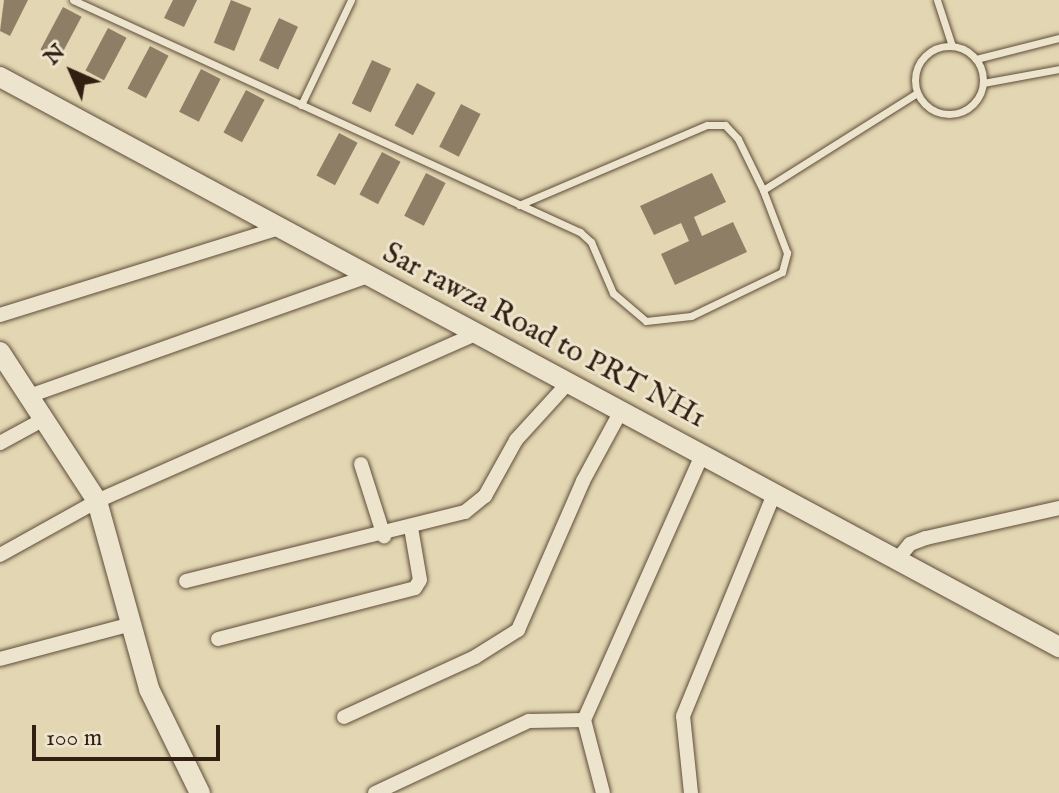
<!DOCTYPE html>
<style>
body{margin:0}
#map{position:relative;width:1059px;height:793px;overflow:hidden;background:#e3d6b2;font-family:"IM FELL English",serif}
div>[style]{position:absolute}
.building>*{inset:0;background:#8e7e65;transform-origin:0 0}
.roads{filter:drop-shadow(0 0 2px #5e4d3a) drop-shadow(0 0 2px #5e4d3a)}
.lane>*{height:7px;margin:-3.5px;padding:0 3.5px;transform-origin:3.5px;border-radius:3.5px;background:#ede4cd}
.lane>.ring{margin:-3.5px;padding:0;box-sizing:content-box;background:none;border:7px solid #ede4cd;border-radius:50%}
.street>*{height:14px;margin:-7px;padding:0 7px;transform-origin:7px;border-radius:7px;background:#ede4cd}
.secondary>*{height:20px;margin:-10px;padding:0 10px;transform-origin:10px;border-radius:10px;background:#ede4cd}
span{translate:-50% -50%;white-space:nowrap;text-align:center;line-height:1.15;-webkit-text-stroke:6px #ede4cd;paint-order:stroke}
.street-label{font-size:30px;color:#311f12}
.north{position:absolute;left:32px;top:32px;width:80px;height:80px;-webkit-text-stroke:6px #ede4cd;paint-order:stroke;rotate:315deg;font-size:22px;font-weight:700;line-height:32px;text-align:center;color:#311f12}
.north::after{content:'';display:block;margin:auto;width:28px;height:36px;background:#311f12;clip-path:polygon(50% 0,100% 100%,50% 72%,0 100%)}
.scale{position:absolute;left:32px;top:725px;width:188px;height:36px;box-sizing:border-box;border:4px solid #311f12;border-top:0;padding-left:10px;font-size:24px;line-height:28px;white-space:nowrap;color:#311f12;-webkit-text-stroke:6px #ede4cd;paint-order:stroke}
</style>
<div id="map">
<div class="building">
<div style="clip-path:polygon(4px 0,28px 0,10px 36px,0 31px)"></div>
<div style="clip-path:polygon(173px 0,197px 0,184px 27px,164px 18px)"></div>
<div style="left:231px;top:0;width:22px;height:46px;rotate:22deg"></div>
<div style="left:63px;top:7px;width:21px;height:48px;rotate:28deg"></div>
<div style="left:279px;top:18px;width:21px;height:47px;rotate:25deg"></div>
<div style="left:108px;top:28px;width:21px;height:48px;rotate:28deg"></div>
<div style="left:150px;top:46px;width:21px;height:48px;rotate:28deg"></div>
<div style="left:372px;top:60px;width:21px;height:48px;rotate:25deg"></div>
<div style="left:201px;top:69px;width:22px;height:48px;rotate:27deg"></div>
<div style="left:417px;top:83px;width:21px;height:48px;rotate:28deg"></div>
<div style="left:246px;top:90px;width:21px;height:48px;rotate:28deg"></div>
<div style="left:461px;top:104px;width:22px;height:48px;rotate:27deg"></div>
<div style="left:339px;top:133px;width:21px;height:48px;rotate:28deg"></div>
<div style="left:382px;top:152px;width:21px;height:48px;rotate:28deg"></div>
<div style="left:426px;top:173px;width:22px;height:48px;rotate:27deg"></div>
<div style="clip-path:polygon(712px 173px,726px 202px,694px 217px,702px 236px,733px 222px,747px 252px,675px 285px,661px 254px,689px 241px,681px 223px,654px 235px,640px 206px)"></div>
</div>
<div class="roads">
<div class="lane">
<div style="left:73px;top:0;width:558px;rotate:24.59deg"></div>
<div style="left:580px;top:232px;width:15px;rotate:42deg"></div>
<div style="left:591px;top:242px;width:56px;rotate:66.7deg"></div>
<div style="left:613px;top:293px;width:43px;rotate:40.3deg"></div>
<div style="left:646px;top:321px;width:45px;rotate:-6.3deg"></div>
<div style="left:691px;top:316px;width:101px;rotate:-25.8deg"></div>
<div style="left:782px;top:272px;width:20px;rotate:-75deg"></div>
<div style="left:787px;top:253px;width:67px;rotate:-110.9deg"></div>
<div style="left:937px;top:0;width:48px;rotate:71.9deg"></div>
<div class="ring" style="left:915px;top:46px;width:61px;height:61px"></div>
<div style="left:976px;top:59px;width:86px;rotate:-14.2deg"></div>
<div style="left:983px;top:83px;width:77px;rotate:-10.4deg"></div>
<div style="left:301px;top:105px;width:116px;rotate:-64.5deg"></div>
<div style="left:519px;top:205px;width:204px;rotate:-23.1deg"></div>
<div style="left:707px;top:125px;width:18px"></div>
<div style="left:725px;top:125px;width:19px;rotate:47deg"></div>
<div style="left:738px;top:139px;width:57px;rotate:63.9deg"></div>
<div style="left:763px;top:190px;width:182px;rotate:-32.2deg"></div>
</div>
<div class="street">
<div style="left:0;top:315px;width:293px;rotate:-17.3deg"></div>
<div style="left:29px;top:396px;width:360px;rotate:-19.5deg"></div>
<div style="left:0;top:443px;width:52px;rotate:-28.5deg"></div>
<div style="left:361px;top:464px;width:76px;rotate:72.3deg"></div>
<div style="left:0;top:555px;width:111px;rotate:-29.1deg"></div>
<div style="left:97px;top:501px;width:414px;rotate:-23.8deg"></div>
<div style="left:897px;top:560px;width:21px;rotate:-51deg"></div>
<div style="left:910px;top:544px;width:17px;rotate:-21deg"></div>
<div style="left:926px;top:538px;width:136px;rotate:-12.7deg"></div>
<div style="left:186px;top:581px;width:287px;rotate:-13.9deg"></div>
<div style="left:465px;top:512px;width:26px;rotate:-39deg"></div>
<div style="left:485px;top:496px;width:64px;rotate:-61deg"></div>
<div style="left:516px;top:440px;width:77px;rotate:-47.6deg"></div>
<div style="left:218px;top:639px;width:203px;rotate:-14.5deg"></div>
<div style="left:415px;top:588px;width:9px;rotate:-58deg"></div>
<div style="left:420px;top:580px;width:53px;rotate:-99.8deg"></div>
<div style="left:0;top:659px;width:137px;rotate:-14.9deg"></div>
<div style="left:344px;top:717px;width:144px;rotate:-24.6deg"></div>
<div style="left:475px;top:657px;width:51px;rotate:-32.1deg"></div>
<div style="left:518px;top:630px;width:163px;rotate:-66.4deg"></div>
<div style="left:583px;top:481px;width:80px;rotate:-61.5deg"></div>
<div style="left:584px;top:720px;width:75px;rotate:75.4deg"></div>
<div style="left:375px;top:793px;width:170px;rotate:-25.1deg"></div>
<div style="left:529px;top:721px;width:55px;rotate:-1deg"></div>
<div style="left:584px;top:720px;width:290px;rotate:-66deg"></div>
<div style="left:691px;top:793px;width:77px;rotate:-95.9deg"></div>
<div style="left:683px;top:716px;width:240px;rotate:-67.7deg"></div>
</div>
<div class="secondary">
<div style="left:0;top:77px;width:1203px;rotate:28.29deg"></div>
<div style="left:0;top:352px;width:178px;rotate:56.9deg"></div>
<div style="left:97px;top:501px;width:195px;rotate:74.5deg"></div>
<div style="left:149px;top:689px;width:116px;rotate:63.9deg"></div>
</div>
</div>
<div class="street-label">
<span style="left:544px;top:336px;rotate:28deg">Sar rawza Road to PRT NH1</span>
</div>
<div class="north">N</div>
<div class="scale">100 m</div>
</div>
